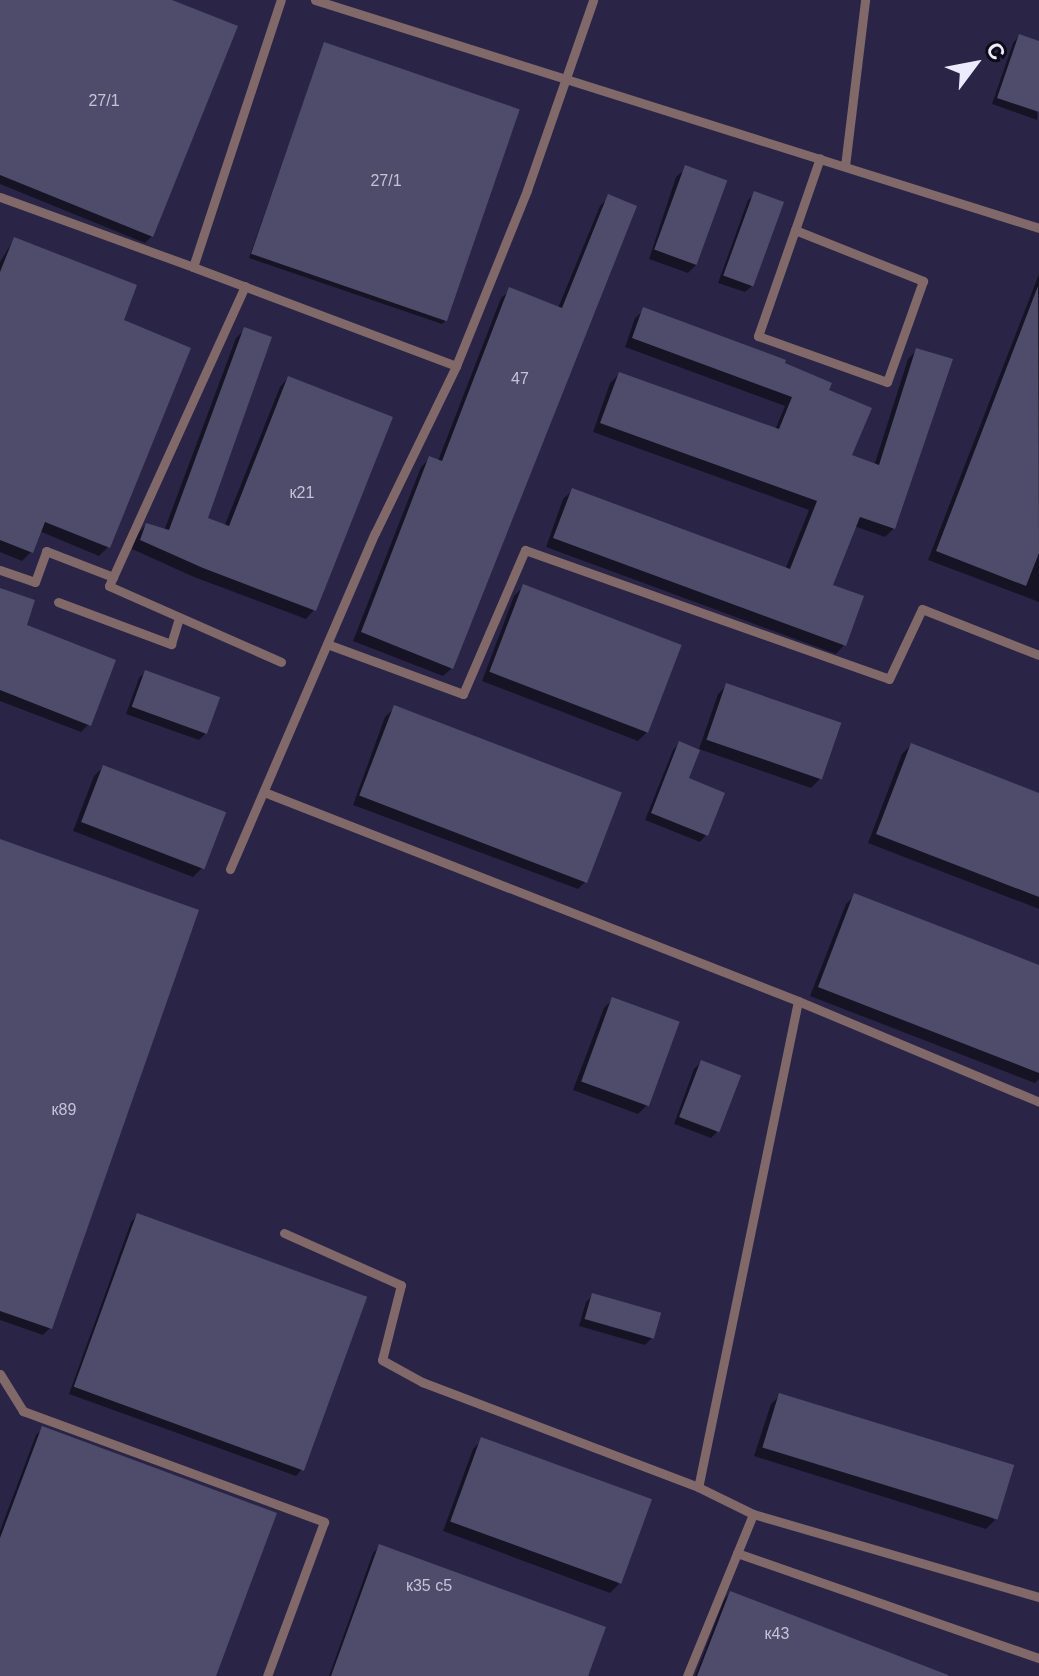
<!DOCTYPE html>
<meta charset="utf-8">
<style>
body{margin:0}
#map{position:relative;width:1039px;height:1676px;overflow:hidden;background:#221f39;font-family:Helvetica,sans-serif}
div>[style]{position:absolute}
.built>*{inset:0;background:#2a2547;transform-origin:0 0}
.shadow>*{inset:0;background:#0007}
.building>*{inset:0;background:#4e4c6a;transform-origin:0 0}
.lane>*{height:9px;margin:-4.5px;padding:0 4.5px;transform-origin:4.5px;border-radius:4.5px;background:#826969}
span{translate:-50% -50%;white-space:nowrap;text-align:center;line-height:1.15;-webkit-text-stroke:7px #0c0b16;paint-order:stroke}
.number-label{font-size:16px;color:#c4c3d8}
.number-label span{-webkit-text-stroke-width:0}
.north{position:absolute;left:935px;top:24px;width:80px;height:80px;-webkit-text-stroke:6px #0c0b16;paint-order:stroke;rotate:58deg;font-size:22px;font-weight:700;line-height:32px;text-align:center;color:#ecebfd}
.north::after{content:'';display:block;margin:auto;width:28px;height:36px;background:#ecebfd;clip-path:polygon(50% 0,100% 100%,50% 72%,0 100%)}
</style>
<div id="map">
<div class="built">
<div style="left:0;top:0;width:1039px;height:1676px"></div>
</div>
<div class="shadow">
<div style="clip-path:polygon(0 0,167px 0,152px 236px,145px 243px,0 184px)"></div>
<div style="clip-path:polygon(1019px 36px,1039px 43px,1037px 120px,992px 104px,1013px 43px)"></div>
<div style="clip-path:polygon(324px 44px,447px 320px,442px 324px,249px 258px)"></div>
<div style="clip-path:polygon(686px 168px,697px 264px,688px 273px,649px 259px,676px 177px)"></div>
<div style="clip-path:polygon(755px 194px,752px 286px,745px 292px,718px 283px,748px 200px)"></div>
<div style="clip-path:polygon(609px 197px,452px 668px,443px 676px,353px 641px,421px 467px,430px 458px,438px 461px,501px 298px,510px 290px,558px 308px,600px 206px)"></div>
<div style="clip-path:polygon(14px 239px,121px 321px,108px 547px,99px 556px,39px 531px,31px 552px,22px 561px,0 552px,0 262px)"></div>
<div style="clip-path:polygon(1039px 274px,1039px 602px,928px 560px)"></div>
<div style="clip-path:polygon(644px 310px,783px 365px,826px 391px,849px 457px,874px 466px,908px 359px,917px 350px,894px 528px,885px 537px,854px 526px,830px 586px,844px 645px,836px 654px,546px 547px,563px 499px,572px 491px,785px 570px,809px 510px,593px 432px,610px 383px,619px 374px,775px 430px,785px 406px,625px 347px,635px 318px)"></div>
<div style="clip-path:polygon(245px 329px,205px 519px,224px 527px,280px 387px,288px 378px,314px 610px,306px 619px,194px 577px,132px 549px,137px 534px,146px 525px,164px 531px,236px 338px)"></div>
<div style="clip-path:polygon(523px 587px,647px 732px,638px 741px,482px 681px,514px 596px)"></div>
<div style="clip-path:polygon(0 589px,89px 724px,81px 732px,0 701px)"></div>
<div style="clip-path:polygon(145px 672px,206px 733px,199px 740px,126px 714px,139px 678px)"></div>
<div style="clip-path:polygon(727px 685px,820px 779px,811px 788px,699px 749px,718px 694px)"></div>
<div style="clip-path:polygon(394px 708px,587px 880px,578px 889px,353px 805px,385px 717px)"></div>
<div style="clip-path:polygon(679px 743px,686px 780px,706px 835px,700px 842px,645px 820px,673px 750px)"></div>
<div style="clip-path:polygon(911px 745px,1039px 795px,1039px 909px,868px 843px,902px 754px)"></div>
<div style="clip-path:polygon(103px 767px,202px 868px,193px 877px,73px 831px,94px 776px)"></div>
<div style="clip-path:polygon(0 841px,196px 911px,50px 1328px,43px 1335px,0 1320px)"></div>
<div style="clip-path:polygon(855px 895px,1039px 967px,1039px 1079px,1035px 1083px,810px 996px,846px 904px)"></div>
<div style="clip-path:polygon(613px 999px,647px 1105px,638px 1114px,573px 1090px,604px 1008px)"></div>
<div style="clip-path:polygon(701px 1062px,717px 1132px,711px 1138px,674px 1124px,694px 1069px)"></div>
<div style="clip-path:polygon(137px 1215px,302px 1469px,296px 1476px,69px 1394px,131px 1222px)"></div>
<div style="clip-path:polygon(593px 1295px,652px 1338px,645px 1345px,579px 1326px,586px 1302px)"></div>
<div style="clip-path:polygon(780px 1395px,995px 1520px,986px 1529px,754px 1456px,771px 1404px)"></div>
<div style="clip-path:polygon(43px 1428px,213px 1676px,0 1676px,0 1531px,36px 1435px)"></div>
<div style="clip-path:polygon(482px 1440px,619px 1584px,610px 1593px,443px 1531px,473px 1449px)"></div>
<div style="clip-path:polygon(380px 1546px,586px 1676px,329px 1676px,373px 1553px)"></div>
<div style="clip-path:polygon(730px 1593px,946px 1676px,695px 1676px,724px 1600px)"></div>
</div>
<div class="building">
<div style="clip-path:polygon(0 0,172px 0,238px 26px,153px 237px,0 175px)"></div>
<div style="clip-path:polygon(1019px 34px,1039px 41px,1039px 112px,997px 98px)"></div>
<div style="left:324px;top:42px;width:207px;height:224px;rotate:19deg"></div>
<div style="left:685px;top:165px;width:45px;height:90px;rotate:20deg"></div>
<div style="left:754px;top:191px;width:32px;height:90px;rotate:20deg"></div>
<div style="clip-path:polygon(608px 194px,637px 206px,453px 669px,361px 632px,429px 456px,442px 461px,509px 287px,562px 308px)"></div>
<div style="clip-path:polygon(14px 237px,137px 285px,124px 320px,191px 348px,110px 548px,45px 522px,33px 553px,0 540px,0 272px)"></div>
<div style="clip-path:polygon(1038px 286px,1039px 553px,1026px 586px,936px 551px)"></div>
<div style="clip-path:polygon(643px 307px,786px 360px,785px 363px,832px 383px,829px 390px,872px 408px,852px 455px,879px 465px,916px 348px,953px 359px,895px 529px,860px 517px,833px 585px,864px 596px,846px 646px,553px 538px,572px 488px,790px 569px,817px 501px,600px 423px,619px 372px,779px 429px,792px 397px,632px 338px)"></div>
<div style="clip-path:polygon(244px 327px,272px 337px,208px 518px,229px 526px,288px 376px,393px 417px,316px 611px,203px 568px,140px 540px,146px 523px,169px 530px)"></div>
<div style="left:523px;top:584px;width:170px;height:94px;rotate:21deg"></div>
<div style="clip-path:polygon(0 588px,35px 600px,27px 625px,116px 660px,91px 726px,0 690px)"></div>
<div style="left:145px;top:670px;width:80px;height:39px;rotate:20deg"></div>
<div style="left:726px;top:683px;width:122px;height:60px;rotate:19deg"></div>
<div style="left:394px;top:705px;width:244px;height:97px;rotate:21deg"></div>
<div style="clip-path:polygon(679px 741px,700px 750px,689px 778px,725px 793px,708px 836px,651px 813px)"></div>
<div style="clip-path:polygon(911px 743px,1039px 793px,1039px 897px,876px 834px)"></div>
<div style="left:103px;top:765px;width:132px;height:61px;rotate:21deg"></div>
<div style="clip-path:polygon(0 839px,199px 910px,52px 1329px,0 1311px)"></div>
<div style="clip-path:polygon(854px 893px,1039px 965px,1039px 1073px,818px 987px)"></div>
<div style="left:612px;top:997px;width:72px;height:90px;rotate:20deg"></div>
<div style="left:701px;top:1060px;width:43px;height:61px;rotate:21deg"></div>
<div style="left:137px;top:1213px;width:245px;height:185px;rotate:20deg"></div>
<div style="left:592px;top:1293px;width:72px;height:27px;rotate:16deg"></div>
<div style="left:779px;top:1393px;width:246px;height:57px;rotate:17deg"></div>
<div style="clip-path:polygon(42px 1426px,277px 1513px,216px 1676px,0 1676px,0 1538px)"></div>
<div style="left:481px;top:1437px;width:182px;height:90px;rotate:20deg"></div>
<div style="clip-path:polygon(379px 1544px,606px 1627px,588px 1676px,331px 1676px)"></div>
<div style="clip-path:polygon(730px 1591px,948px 1675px,948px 1676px,697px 1676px)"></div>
</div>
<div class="lane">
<div style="left:315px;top:0;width:759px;rotate:17.48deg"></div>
<div style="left:845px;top:166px;width:167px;rotate:-83.1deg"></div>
<div style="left:0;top:197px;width:205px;rotate:19.9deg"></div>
<div style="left:193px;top:267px;width:281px;rotate:-71.8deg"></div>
<div style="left:795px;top:230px;width:138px;rotate:21.7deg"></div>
<div style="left:923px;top:281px;width:107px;rotate:109.6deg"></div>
<div style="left:887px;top:382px;width:137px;rotate:-160.4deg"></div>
<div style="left:758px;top:336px;width:112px;rotate:-70.8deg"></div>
<div style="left:795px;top:230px;width:76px;rotate:-70.9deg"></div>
<div style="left:193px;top:267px;width:281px;rotate:20.6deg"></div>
<div style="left:245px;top:286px;width:329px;rotate:114.4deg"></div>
<div style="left:109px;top:586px;width:188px;rotate:23.8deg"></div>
<div style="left:0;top:570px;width:37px;rotate:19deg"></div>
<div style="left:35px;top:582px;width:33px;rotate:-70deg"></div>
<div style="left:46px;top:551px;width:72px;rotate:21.2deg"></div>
<div style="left:58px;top:602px;width:121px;rotate:20.4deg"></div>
<div style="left:171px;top:644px;width:28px;rotate:-73deg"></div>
<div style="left:327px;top:644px;width:145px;rotate:20.2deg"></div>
<div style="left:463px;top:694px;width:157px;rotate:-66.7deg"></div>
<div style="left:525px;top:550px;width:386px;rotate:19.5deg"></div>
<div style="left:889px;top:679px;width:77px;rotate:-64.8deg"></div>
<div style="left:922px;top:609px;width:126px;rotate:21.5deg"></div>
<div style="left:264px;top:792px;width:573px;rotate:21.37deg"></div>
<div style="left:798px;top:1001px;width:496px;rotate:101.6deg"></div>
<div style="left:230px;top:869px;width:366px;rotate:-66.7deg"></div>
<div style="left:375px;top:533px;width:186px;rotate:-64.1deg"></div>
<div style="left:456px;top:366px;width:190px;rotate:-68deg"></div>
<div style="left:527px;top:190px;width:201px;rotate:-70.8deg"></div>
<div style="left:798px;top:1001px;width:261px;rotate:22.7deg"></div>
<div style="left:284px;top:1233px;width:128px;rotate:24deg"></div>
<div style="left:401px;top:1285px;width:77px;rotate:104.2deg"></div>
<div style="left:382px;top:1360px;width:46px;rotate:28.8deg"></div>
<div style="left:422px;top:1382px;width:295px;rotate:20.8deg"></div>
<div style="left:698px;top:1487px;width:61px;rotate:26.1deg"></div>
<div style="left:753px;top:1514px;width:298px;rotate:16.2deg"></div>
<div style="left:0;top:1374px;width:44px;rotate:58.1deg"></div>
<div style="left:23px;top:1411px;width:321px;rotate:20.2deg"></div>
<div style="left:324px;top:1522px;width:164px;rotate:110.3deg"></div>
<div style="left:737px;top:1553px;width:320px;rotate:19.2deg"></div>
<div style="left:687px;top:1676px;width:175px;rotate:-67.8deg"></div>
</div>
<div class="number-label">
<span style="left:104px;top:101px">27/1</span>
<span style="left:386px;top:181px">27/1</span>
<span style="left:520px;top:379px">47</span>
<span style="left:302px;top:493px">к21</span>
<span style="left:64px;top:1110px">к89</span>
<span style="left:429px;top:1586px">к35 с5</span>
<span style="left:777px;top:1634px">к43</span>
</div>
<div class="north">С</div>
</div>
